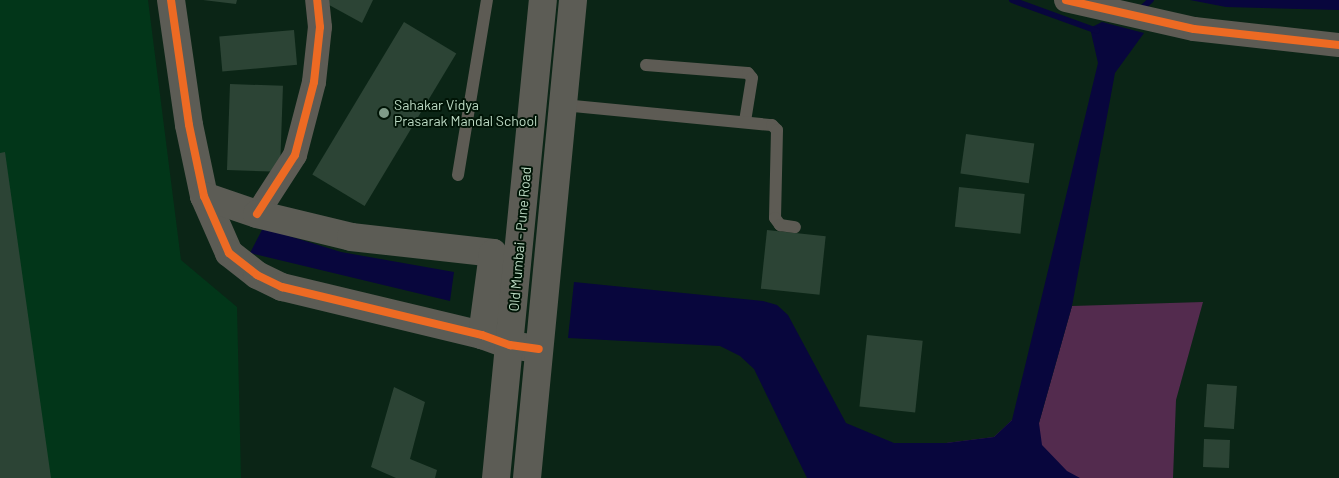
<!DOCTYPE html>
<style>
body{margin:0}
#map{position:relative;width:1339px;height:478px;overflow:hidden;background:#0b2516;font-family:Barlow,sans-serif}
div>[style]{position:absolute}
.built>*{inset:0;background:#023619}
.green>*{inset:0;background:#532b4e}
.water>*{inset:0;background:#08063d}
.stream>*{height:6px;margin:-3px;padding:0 3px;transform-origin:3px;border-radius:3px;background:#08063d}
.building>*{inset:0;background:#2c4435;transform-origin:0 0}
.lane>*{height:12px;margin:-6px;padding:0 6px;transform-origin:6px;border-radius:6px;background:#5d5b54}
.street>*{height:24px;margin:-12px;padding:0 12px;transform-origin:12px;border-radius:12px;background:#5d5b54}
.secondary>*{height:28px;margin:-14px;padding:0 14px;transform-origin:14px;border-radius:14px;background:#5c5c55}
.cycleway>*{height:8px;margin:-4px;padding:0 4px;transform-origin:4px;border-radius:4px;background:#ed6a23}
.dots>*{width:14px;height:14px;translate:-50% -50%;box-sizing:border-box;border:2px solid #001406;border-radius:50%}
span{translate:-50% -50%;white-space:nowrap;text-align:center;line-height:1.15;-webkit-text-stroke:4px #001406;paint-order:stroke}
.poi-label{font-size:14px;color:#bddbc5}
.left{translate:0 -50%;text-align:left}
.street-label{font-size:14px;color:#bddbc5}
</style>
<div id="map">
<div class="built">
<div style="clip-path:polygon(0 0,148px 0,181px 260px,237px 307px,241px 478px,0 478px)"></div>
</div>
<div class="green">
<div style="clip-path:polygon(1203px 302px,1176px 400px,1173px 478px,934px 478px,946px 443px,994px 437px,1012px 420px,1039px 423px,1072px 306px)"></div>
</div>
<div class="water">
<div style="clip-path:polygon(1190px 0,1339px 0,1339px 10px,1226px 7px)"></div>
<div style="clip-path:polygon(1102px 22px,1144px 33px,1115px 73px,1072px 306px,1039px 423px,1042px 445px,1067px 471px,1080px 478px,807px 478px,754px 369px,740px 356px,720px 346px,568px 338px,574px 282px,763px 301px,777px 305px,788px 315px,846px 423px,894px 443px,946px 443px,994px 437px,1012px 420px,1098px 63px,1090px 28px)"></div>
<div style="clip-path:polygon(263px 228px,341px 252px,454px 272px,450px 301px,250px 253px)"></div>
</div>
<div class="stream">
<div style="left:1012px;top:0;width:90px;rotate:20deg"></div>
<div style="left:1139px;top:11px;width:16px;rotate:-43deg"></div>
</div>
<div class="building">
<div style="clip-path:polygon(203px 0,237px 0,236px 4px)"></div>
<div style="clip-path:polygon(320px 0,373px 0,362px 23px)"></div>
<div style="left:404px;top:22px;width:61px;height:178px;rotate:31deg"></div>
<div style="left:294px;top:30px;width:35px;height:75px;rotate:85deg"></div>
<div style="left:230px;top:84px;width:53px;height:86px;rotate:2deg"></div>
<div style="left:966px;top:134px;width:69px;height:40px;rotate:8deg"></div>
<div style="clip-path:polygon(5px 152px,51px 478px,0 478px,0 153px)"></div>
<div style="left:959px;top:187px;width:66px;height:40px;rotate:6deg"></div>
<div style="left:767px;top:230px;width:59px;height:59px;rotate:6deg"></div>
<div style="left:867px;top:335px;width:56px;height:72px;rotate:6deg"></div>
<div style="left:1207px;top:384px;width:30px;height:43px;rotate:4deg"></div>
<div style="clip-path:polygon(394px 387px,425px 402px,410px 459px,437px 470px,435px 478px,396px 478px,371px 467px)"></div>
<div style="left:1204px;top:439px;width:26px;height:28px;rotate:2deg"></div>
</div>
<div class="lane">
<div style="left:646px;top:65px;width:102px;rotate:4.5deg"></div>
<div style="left:748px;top:73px;width:6px;rotate:51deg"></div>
<div style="left:752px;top:78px;width:44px;rotate:99.2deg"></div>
<div style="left:563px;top:105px;width:210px;rotate:5.5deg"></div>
<div style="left:772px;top:125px;width:7px;rotate:45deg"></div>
<div style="left:777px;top:130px;width:88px;rotate:91.3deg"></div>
<div style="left:775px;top:218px;width:9px;rotate:54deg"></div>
<div style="left:780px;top:225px;width:15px;rotate:8deg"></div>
<div style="left:458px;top:175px;width:177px;rotate:-80.6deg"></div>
</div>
<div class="street">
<div style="left:1066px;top:0;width:131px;rotate:12.8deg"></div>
<div style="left:1194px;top:29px;width:146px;rotate:6.3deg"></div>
<div style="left:257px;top:214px;width:70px;rotate:-57.2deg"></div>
<div style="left:295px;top:155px;width:75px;rotate:-75.4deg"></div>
<div style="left:314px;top:82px;width:55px;rotate:-83.8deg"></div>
<div style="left:320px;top:27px;width:27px;rotate:-96deg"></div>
</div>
<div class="secondary">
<div style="left:171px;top:0;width:126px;rotate:81.8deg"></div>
<div style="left:189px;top:125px;width:73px;rotate:78.1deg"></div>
<div style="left:204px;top:196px;width:62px;rotate:66.3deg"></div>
<div style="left:229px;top:253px;width:36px;rotate:38deg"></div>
<div style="left:257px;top:275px;width:28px;rotate:26deg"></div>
<div style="left:282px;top:287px;width:206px;rotate:13.5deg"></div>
<div style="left:482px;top:335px;width:30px;rotate:20deg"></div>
<div style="left:510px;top:345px;width:29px;rotate:8deg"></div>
<div style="left:204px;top:196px;width:56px;rotate:18.8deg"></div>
<div style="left:257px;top:214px;width:97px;rotate:13.7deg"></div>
<div style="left:351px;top:237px;width:143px;rotate:6.4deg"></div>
<div style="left:493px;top:253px;width:83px;rotate:97.6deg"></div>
<div style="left:496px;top:478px;width:480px;rotate:-84.4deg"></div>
<div style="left:527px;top:478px;width:480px;rotate:-84.5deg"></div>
</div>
<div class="cycleway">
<div style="left:171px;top:0;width:126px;rotate:81.8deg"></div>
<div style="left:189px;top:125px;width:73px;rotate:78.1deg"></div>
<div style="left:204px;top:196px;width:62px;rotate:66.3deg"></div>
<div style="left:229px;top:253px;width:36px;rotate:38deg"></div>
<div style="left:257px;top:275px;width:28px;rotate:26deg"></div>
<div style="left:282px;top:287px;width:206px;rotate:13.5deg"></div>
<div style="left:482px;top:335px;width:30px;rotate:20deg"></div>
<div style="left:510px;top:345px;width:29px;rotate:8deg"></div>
<div style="left:1066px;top:0;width:131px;rotate:12.8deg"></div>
<div style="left:1194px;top:29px;width:146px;rotate:6.3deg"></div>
<div style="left:257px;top:214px;width:70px;rotate:-57.2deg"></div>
<div style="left:295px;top:155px;width:75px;rotate:-75.4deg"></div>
<div style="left:314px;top:82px;width:55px;rotate:-83.8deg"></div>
<div style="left:320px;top:27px;width:27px;rotate:-96deg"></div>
</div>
<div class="dots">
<div style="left:384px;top:113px;background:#7f9b88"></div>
</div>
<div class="poi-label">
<span class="left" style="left:394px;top:113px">Sahakar Vidya<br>Prasarak Mandal School</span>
</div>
<div class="street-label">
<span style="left:520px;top:239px;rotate:-85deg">Old Mumbai - Pune Road</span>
</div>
</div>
